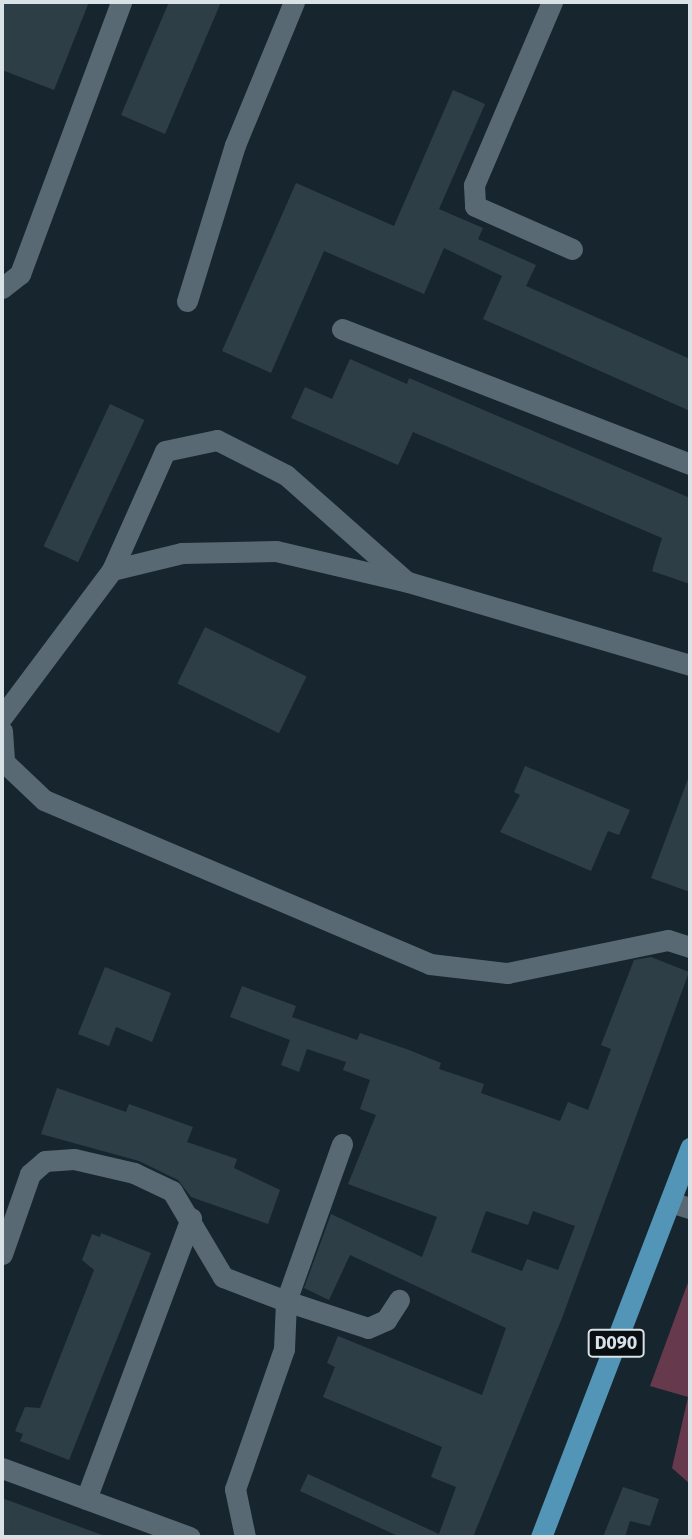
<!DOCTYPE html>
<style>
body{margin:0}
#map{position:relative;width:692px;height:1539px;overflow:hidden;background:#17262e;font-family:"Fira Sans",sans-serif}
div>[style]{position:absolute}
.green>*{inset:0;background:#66394c}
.building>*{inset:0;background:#2e3e47;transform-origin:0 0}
.minor>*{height:21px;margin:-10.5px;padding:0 10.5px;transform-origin:10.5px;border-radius:10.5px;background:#586973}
.major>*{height:21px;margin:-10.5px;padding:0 10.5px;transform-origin:10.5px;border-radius:10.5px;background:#5295b7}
span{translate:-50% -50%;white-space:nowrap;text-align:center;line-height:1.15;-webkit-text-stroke:7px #080e12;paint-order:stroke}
.shield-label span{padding:2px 5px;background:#080e12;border:2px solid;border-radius:5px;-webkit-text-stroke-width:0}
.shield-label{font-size:18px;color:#d8e2e7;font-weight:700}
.frame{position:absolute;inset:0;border:4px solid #d8e2e7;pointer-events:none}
</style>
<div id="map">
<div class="green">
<div style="clip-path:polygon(690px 1277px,690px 1484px,672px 1468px,688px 1397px,650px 1386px)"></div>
</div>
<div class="building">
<div style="clip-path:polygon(2px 2px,89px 2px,54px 90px,2px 70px)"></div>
<div style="clip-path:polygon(169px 2px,221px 2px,165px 134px,121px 115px)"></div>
<div style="clip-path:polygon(453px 90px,485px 104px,439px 209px,483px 228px,478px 239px,536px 265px,526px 286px,690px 359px,690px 411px,483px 319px,502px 276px,444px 248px,424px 294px,324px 251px,271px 373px,222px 351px,296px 183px,394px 226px)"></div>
<div style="clip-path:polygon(350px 359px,407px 384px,409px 378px,690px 498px,690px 584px,652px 571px,662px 538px,413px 432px,398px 465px,291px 418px,305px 387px,332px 399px)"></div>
<div style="left:110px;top:404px;width:38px;height:157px;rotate:25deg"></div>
<div style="left:205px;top:627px;width:113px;height:63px;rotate:26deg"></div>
<div style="clip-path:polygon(525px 766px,630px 810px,619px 835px,608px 831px,591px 871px,500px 832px,520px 795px,514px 792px)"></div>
<div style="clip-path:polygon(688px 779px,690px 779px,690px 892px,651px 878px)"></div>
<div style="clip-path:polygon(evenodd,651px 957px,689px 972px,562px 1318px,473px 1537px,400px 1537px,300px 1491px,308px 1474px,439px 1534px,456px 1487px,431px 1477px,442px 1447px,323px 1397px,335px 1367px,327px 1363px,338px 1336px,482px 1395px,506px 1328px,350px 1255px,329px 1300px,304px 1288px,331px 1214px,422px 1257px,437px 1217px,348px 1184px,376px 1115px,360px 1109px,370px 1080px,343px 1070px,346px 1062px,307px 1049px,299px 1072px,281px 1065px,290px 1040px,230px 1017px,242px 986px,296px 1006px,292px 1017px,357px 1040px,360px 1033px,409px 1050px,441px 1063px,439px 1069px,484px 1084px,481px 1093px,560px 1121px,568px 1102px,588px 1110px,611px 1049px,601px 1045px,634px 960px,651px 957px,486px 1211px,528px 1225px,533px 1211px,575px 1226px,558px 1270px,527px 1259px,522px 1271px,471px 1252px,486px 1211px)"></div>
<div style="clip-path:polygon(105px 967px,171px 993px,152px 1042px,116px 1027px,109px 1046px,78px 1034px)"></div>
<div style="clip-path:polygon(57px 1088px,126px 1112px,129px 1104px,193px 1127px,187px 1142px,237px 1159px,234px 1168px,280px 1190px,268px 1224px,191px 1197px,178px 1180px,139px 1161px,41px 1134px)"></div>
<div style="clip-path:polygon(101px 1233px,151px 1253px,69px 1460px,20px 1441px,23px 1434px,15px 1431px,25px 1407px,40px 1408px,94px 1270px,82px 1260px,92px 1234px,100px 1237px)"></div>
<div style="clip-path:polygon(623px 1487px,659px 1499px,650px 1526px,630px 1521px,625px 1537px,603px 1537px)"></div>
<div style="clip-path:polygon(2px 1498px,102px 1535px,102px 1537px,2px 1537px)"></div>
</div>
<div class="minor">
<div style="left:552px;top:2px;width:199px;rotate:113.1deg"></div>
<div style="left:474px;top:185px;width:21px;rotate:87deg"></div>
<div style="left:475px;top:206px;width:106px;rotate:23.9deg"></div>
<div style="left:2px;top:288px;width:23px;rotate:-38deg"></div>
<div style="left:20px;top:274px;width:290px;rotate:-69.6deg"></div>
<div style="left:187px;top:301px;width:163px;rotate:-72.9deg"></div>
<div style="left:235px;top:145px;width:155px;rotate:-67.6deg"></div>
<div style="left:342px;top:329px;width:373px;rotate:21.2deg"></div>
<div style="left:112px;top:570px;width:130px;rotate:-66deg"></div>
<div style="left:165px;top:451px;width:53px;rotate:-11.9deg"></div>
<div style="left:217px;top:440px;width:77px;rotate:26.9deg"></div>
<div style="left:286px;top:475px;width:160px;rotate:41.5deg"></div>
<div style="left:2px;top:717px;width:184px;rotate:-53.2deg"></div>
<div style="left:112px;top:570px;width:72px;rotate:-13.7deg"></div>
<div style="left:182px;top:553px;width:94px;rotate:-1.2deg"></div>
<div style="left:276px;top:551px;width:136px;rotate:13.2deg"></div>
<div style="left:408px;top:582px;width:294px;rotate:16.4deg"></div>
<div style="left:2px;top:731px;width:31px;rotate:86deg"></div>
<div style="left:4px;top:762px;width:55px;rotate:43.5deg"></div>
<div style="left:44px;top:800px;width:419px;rotate:23deg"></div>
<div style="left:430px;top:964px;width:78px;rotate:6.7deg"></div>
<div style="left:507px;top:973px;width:164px;rotate:-11.6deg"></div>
<div style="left:668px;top:940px;width:23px;rotate:18deg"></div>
<div style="left:342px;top:1144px;width:167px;rotate:109.6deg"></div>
<div style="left:286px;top:1301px;width:86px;rotate:18.2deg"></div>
<div style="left:368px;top:1328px;width:20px;rotate:-24deg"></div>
<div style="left:386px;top:1320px;width:24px;rotate:-57deg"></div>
<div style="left:670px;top:1202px;width:21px;rotate:17deg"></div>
<div style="left:2px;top:1254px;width:85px;rotate:-70.7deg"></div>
<div style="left:30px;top:1174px;width:20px;rotate:-41deg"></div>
<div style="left:45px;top:1161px;width:29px;rotate:-4deg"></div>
<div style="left:74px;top:1159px;width:62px;rotate:13.1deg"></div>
<div style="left:134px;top:1173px;width:42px;rotate:25.3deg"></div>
<div style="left:172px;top:1191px;width:100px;rotate:59.3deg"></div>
<div style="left:223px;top:1277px;width:67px;rotate:20.9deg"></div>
<div style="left:286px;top:1301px;width:48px;rotate:92.4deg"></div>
<div style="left:284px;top:1349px;width:148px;rotate:109.3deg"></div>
<div style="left:235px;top:1489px;width:49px;rotate:78.2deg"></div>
<div style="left:2px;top:1468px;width:200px;rotate:20.2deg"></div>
<div style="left:86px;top:1499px;width:300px;rotate:-69.5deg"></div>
</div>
<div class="major">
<div style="left:541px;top:1537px;width:417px;rotate:-69deg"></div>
</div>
<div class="shield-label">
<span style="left:616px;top:1343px">D090</span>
</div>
<div class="frame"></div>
</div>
